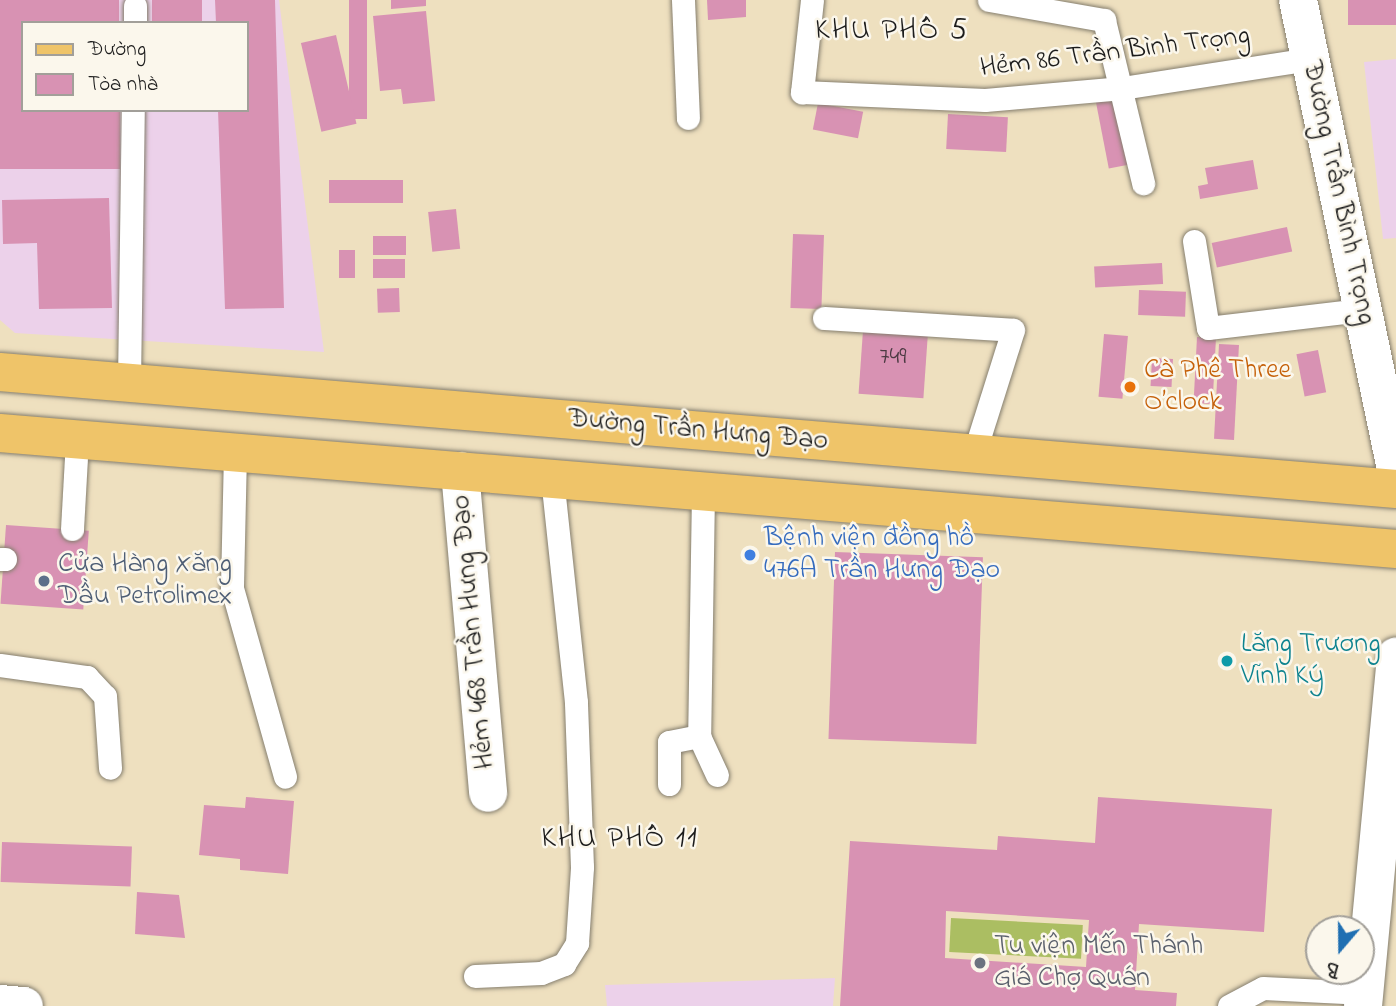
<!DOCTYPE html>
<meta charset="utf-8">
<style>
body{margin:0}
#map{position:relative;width:1396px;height:1006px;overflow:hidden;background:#eee0bf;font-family:"Indie Flower",sans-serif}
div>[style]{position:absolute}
.built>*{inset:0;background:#ecd1ea}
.green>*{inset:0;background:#abbe62;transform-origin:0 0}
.building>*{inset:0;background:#d892b3;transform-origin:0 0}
.roads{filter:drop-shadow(0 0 2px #857e6e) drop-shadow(0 0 2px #857e6e)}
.service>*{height:23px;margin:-11.5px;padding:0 11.5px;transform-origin:11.5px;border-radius:11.5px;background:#fff}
.minor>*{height:38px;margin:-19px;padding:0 19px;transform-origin:19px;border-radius:19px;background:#fff}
.tertiary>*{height:38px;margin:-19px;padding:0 19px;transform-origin:19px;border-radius:19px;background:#fff}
.primary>*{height:38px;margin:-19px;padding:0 19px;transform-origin:19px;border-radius:19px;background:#efc469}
.dots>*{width:19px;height:19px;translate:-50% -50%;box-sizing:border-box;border:4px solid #fbf7ec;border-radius:50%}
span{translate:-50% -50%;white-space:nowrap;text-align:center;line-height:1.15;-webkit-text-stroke:5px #fbf7ec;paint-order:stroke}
.number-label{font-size:24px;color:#4b3a42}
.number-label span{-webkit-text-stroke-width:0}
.street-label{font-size:28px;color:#1c1c1c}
.food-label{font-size:28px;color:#c56008}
.left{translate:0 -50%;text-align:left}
.shop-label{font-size:28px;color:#366cbe}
.service-label{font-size:28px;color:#4e5e75}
.culture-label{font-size:28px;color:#0d838f}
.worship-label{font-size:28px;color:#5b616d}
.neighbourhood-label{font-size:30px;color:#1c1c1c;letter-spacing:2px}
.legend{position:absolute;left:21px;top:21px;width:228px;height:91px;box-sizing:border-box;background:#fbf7ec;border:2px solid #a29f99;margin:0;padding:9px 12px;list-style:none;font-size:21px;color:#1c1c1c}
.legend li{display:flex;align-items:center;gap:14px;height:35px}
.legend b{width:35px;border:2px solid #a29f99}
.north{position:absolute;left:1305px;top:915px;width:70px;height:70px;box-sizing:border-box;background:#fbf7ec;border:2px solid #a29f99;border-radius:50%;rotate:200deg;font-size:19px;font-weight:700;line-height:28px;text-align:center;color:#1c1c1c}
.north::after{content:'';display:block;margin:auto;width:24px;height:32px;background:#1f6fb2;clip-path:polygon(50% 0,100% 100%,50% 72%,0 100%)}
</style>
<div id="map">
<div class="built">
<div style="clip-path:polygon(evenodd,0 0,279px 0,324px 352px,15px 333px,0 320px,0 0,23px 23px,247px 23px,247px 110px,23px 110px,23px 23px)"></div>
<div style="clip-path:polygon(1396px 59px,1396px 238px,1383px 239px,1364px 62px)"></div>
<div style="clip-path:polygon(835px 978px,833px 1006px,607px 1006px,605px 985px)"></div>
</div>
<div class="green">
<div style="left:951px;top:918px;width:132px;height:34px;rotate:3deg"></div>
</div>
<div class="building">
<div style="clip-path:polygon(0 0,119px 0,119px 23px,23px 23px,23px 110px,120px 110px,120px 169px,0 169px)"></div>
<div style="left:152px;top:0;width:50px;height:23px"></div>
<div style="clip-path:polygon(215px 0,275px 0,284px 308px,225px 309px,218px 110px,247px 110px,247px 23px,216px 23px)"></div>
<div style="left:349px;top:0;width:18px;height:119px"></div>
<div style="clip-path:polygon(391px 0,426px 0,426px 6px,391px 9px)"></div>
<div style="clip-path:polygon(707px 0,746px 0,746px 17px,708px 20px)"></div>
<div style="left:1348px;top:0;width:48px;height:25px"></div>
<div style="clip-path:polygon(426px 11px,435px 101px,403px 104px,401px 89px,380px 91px,373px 16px)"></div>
<div style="left:336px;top:35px;width:91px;height:36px;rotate:77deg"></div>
<div style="left:1120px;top:95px;width:70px;height:25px;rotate:79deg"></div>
<div style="left:818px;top:103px;width:46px;height:27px;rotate:11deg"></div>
<div style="left:948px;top:114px;width:60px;height:35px;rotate:3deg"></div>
<div style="clip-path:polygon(1253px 160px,1258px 189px,1200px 199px,1198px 186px,1208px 184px,1205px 168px)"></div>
<div style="left:403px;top:180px;width:23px;height:74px;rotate:90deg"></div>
<div style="clip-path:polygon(109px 198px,112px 308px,39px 309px,37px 243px,3px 244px,2px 200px)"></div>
<div style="left:456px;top:209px;width:40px;height:28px;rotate:84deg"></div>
<div style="left:1287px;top:227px;width:25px;height:77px;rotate:78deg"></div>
<div style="left:793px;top:234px;width:31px;height:74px;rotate:2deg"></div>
<div style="left:406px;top:236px;width:19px;height:33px;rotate:90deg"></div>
<div style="left:339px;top:250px;width:16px;height:28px"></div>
<div style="left:373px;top:259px;width:32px;height:19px"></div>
<div style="left:1162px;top:263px;width:21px;height:68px;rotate:87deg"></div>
<div style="left:399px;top:288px;width:24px;height:22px;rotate:88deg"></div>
<div style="left:1139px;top:290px;width:47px;height:25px;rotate:2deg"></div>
<div style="left:864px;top:316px;width:65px;height:78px;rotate:4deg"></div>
<div style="left:1104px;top:334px;width:24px;height:63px;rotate:5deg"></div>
<div style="left:1197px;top:337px;width:19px;height:66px;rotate:3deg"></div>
<div style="left:1219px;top:344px;width:20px;height:95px;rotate:3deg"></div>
<div style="left:1318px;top:350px;width:43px;height:22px;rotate:79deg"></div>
<div style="left:1152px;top:358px;width:21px;height:28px;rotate:3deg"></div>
<div style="left:6px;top:525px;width:83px;height:79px;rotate:4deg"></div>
<div style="left:835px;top:552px;width:148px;height:187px;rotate:2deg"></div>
<div style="clip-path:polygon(246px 797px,294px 801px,288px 874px,240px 870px,240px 859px,199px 855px,204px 805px,245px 808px)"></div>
<div style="clip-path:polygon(evenodd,1098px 797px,1272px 809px,1264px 932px,1139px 924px,1135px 990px,1177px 993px,1176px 1006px,840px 1006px,850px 841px,997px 850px,998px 836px,1095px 843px,1098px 797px,946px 911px,1089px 920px,1086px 967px,945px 958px,946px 911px)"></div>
<div style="left:2px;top:842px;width:130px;height:40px;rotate:2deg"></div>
<div style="clip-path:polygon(137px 892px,179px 895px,185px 938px,135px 934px)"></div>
</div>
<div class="roads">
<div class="service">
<div style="left:683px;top:0;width:118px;rotate:87.6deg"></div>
<div style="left:812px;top:0;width:93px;rotate:96.2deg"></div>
<div style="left:802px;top:92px;width:183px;rotate:2.5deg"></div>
<div style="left:985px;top:100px;width:138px;rotate:-5deg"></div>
<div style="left:1122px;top:88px;width:189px;rotate:-8.8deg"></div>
<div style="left:989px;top:0;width:117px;rotate:9.9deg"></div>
<div style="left:1104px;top:20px;width:168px;rotate:76.5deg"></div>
<div style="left:135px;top:23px;width:17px;rotate:-90deg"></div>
<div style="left:1194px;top:241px;width:88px;rotate:80.9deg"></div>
<div style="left:1208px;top:328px;width:154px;rotate:-6.7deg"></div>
<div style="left:824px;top:318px;width:189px;rotate:3.6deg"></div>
<div style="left:1013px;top:330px;width:130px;rotate:107.5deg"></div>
<div style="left:129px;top:382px;width:272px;rotate:-89.2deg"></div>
<div style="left:235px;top:453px;width:135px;rotate:91.3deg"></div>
<div style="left:232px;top:588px;width:196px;rotate:74.3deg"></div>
<div style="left:703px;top:492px;width:244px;rotate:90.9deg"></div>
<div style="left:699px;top:736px;width:43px;rotate:65.2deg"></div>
<div style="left:72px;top:529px;width:89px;rotate:-86.8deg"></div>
<div style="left:0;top:559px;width:5px"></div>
<div style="left:0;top:665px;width:88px;rotate:7.9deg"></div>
<div style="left:87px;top:677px;width:26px;rotate:47deg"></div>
<div style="left:105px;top:696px;width:72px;rotate:86deg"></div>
<div style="left:669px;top:784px;width:42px;rotate:-90deg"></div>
<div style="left:669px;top:742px;width:31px;rotate:-11deg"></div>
<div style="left:475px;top:976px;width:66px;rotate:-2.6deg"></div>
<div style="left:541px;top:973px;width:25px;rotate:-21deg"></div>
<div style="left:564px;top:964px;width:25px;rotate:-58deg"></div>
<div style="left:577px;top:943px;width:76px;rotate:-86.2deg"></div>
<div style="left:582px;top:867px;width:165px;rotate:-92.1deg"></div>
<div style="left:576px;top:702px;width:224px;rotate:-96.1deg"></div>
<div style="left:1229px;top:1006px;width:38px;rotate:-28deg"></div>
<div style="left:1263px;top:988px;width:102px;rotate:2.8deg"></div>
</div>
<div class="minor">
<div style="left:460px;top:471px;width:323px;rotate:85deg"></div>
<div style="left:0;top:1004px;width:24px;rotate:5deg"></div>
</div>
<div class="tertiary">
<div style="left:1298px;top:0;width:478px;rotate:78.2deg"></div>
<div style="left:1363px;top:1006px;width:351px;rotate:-84.6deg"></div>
</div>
<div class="primary">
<div style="left:0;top:372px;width:1401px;rotate:4.79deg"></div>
<div style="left:0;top:433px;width:1401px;rotate:4.75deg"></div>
</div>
</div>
<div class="dots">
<div style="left:1130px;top:387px;background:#e8710a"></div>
<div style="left:750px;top:555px;background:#3f7fe0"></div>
<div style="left:44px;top:581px;background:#5c6f8a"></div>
<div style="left:1227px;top:661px;background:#0f9aa8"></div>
<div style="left:980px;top:963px;background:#6b7280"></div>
</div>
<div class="number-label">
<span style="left:893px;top:358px">749</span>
</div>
<div class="street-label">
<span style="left:1115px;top:53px;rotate:-7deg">Hẻm 86 Trần Bình Trọng</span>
<span style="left:1338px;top:193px;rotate:78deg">Đường Trần Bình Trọng</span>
<span style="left:698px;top:431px;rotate:5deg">Đường Trần Hưng Đạo</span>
<span style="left:474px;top:632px;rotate:-95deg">Hẻm 468 Trần Hưng Ðạo</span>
</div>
<div class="food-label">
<span class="left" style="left:1144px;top:387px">Cà Phê Three<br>O’clock</span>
</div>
<div class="shop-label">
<span class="left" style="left:764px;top:555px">Bệnh viện đồng hồ<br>476A Trần Hưng Đạo</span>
</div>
<div class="service-label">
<span class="left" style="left:58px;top:581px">Cửa Hàng Xăng<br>Dầu Petrolimex</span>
</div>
<div class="culture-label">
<span class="left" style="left:1241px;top:661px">Lăng Trương<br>Vĩnh Ký</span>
</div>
<div class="worship-label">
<span class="left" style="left:994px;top:963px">Tu viện Mến Thánh<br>Giá Chợ Quán</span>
</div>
<div class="neighbourhood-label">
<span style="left:892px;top:31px">KHU PHỐ 5</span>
<span style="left:620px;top:839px">KHU PHỐ 11</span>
</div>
<ul class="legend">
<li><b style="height:9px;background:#efc469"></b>Đường</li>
<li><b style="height:19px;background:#d892b3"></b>Tòa nhà</li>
</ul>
<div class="north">B</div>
</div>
